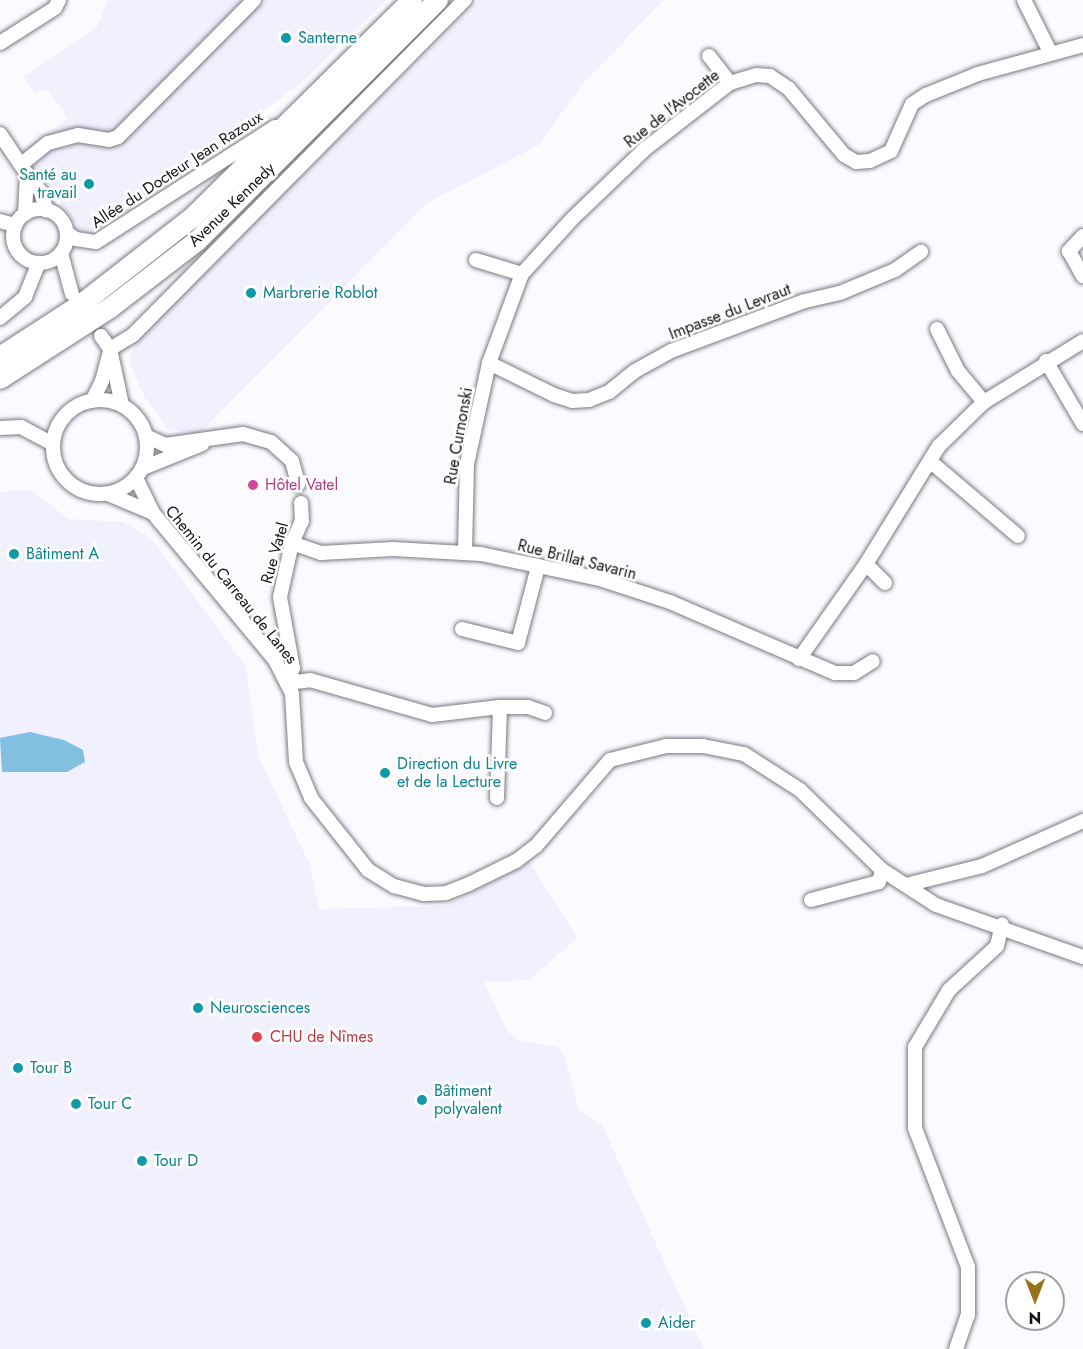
<!DOCTYPE html>
<meta charset="utf-8">
<style>
body{margin:0}
#map{position:relative;width:1083px;height:1349px;overflow:hidden;background:#fbfbff;font-family:Jost,sans-serif}
div>[style]{position:absolute}
.built>*{inset:0;background:#f0f0fe}
.water>*{inset:0;background:#81c0e1}
.roads{filter:drop-shadow(0 0 2px #797982) drop-shadow(0 0 2px #797982)}
.street>*{height:14px;margin:-7px;padding:0 7px;transform-origin:7px;border-radius:7px;background:#fff}
.street>.ring{margin:-7px;padding:0;box-sizing:content-box;background:none;border:14px solid #fff;border-radius:50%}
.secondary>*{height:20px;margin:-10px;padding:0 10px;transform-origin:10px;border-radius:10px;background:#fff}
.dots>*{width:16px;height:16px;translate:-50% -50%;box-sizing:border-box;border:3px solid #fff;border-radius:50%}
span{translate:-50% -50%;white-space:nowrap;text-align:center;line-height:1.15;-webkit-text-stroke:5px #fff;paint-order:stroke}
.culture-label{font-size:16px;color:#0d838f}
.left{translate:0 -50%;text-align:left}
.right{translate:-100% -50%;text-align:right}
.street-label{font-size:16px;color:#131316}
.hotel-label{font-size:16px;color:#b23c85}
.health-label{font-size:16px;color:#be3a42}
.north{position:absolute;left:1005px;top:1271px;width:60px;height:60px;box-sizing:border-box;background:#fff;border:2px solid #a1a1a2;border-radius:50%;rotate:180deg;font-size:16px;font-weight:700;line-height:24px;text-align:center;color:#131316}
.north::after{content:'';display:block;margin:auto;width:21px;height:27px;background:#96741d;clip-path:polygon(50% 0,100% 100%,50% 72%,0 100%)}
</style>
<div id="map">
<div class="built">
<div style="clip-path:polygon(108px 0,387px 0,300px 84px,86px 238px,24px 150px,68px 118px,48px 89px,35px 93px,24px 77px,97px 27px)"></div>
<div style="clip-path:polygon(479px 0,663px 0,581px 86px,539px 145px,427px 203px,199px 434px,168px 429px,145px 398px,129px 362px,136px 341px)"></div>
<div style="clip-path:polygon(30px 490px,69px 519px,123px 522px,152px 539px,246px 667px,258px 756px,310px 865px,319px 909px,444px 906px,529px 861px,577px 938px,529px 980px,484px 982px,508px 1032px,521px 1041px,557px 1047px,564px 1056px,579px 1110px,602px 1125px,704px 1349px,0 1349px,0 492px)"></div>
</div>
<div class="water">
<div style="clip-path:polygon(30px 732px,64px 740px,83px 750px,85px 762px,67px 772px,2px 772px,0 738px)"></div>
</div>
<div class="roads">
<div class="street">
<div style="left:1024px;top:0;width:58px;rotate:63.4deg"></div>
<div style="left:0;top:43px;width:65px;rotate:-32.5deg"></div>
<div style="left:55px;top:8px;width:9px;rotate:-63deg"></div>
<div style="left:709px;top:56px;width:34px;rotate:52deg"></div>
<div style="left:0;top:134px;width:48px;rotate:56deg"></div>
<div style="left:27px;top:174px;width:40px;rotate:92.9deg"></div>
<div style="left:23px;top:163px;width:32px;rotate:-39deg"></div>
<div style="left:48px;top:143px;width:31px;rotate:-15deg"></div>
<div style="left:78px;top:135px;width:31px;rotate:9deg"></div>
<div style="left:109px;top:140px;width:9px;rotate:-18deg"></div>
<div style="left:118px;top:137px;width:193px;rotate:-45.2deg"></div>
<div style="left:27px;top:174px;width:23px;rotate:52deg"></div>
<div style="left:41px;top:192px;width:19px;rotate:74deg"></div>
<div class="ring" style="left:13px;top:209px;width:40px;height:40px"></div>
<div style="left:0;top:221px;width:16px;rotate:15deg"></div>
<div style="left:67px;top:233px;width:11px;rotate:34deg"></div>
<div style="left:76px;top:239px;width:20px;rotate:9deg"></div>
<div style="left:96px;top:242px;width:213px;rotate:-32.7deg"></div>
<div style="left:1083px;top:236px;width:21px;rotate:133deg"></div>
<div style="left:1069px;top:251px;width:29px;rotate:61deg"></div>
<div style="left:61px;top:253px;width:42px;rotate:75deg"></div>
<div style="left:476px;top:260px;width:48px;rotate:16.9deg"></div>
<div style="left:0;top:318px;width:33px;rotate:-40deg"></div>
<div style="left:25px;top:297px;width:37px;rotate:-68deg"></div>
<div style="left:937px;top:329px;width:47px;rotate:63.4deg"></div>
<div style="left:958px;top:371px;width:40px;rotate:50deg"></div>
<div style="left:101px;top:336px;width:16px;rotate:55deg"></div>
<div style="left:110px;top:349px;width:57px;rotate:77.9deg"></div>
<div style="left:110px;top:349px;width:27px;rotate:-31deg"></div>
<div style="left:133px;top:335px;width:472px;rotate:-45.3deg"></div>
<div style="left:1046px;top:361px;width:73px;rotate:59.6deg"></div>
<div style="left:489px;top:363px;width:72px;rotate:26.2deg"></div>
<div style="left:554px;top:395px;width:19px;rotate:18deg"></div>
<div style="left:572px;top:401px;width:17px;rotate:-3deg"></div>
<div style="left:589px;top:400px;width:22px;rotate:-22deg"></div>
<div style="left:609px;top:392px;width:33px;rotate:-39deg"></div>
<div style="left:635px;top:371px;width:41px;rotate:-29.1deg"></div>
<div style="left:671px;top:351px;width:143px;rotate:-20.5deg"></div>
<div style="left:805px;top:301px;width:36px;rotate:-13deg"></div>
<div style="left:840px;top:293px;width:60px;rotate:-22.7deg"></div>
<div style="left:895px;top:270px;width:32px;rotate:-35deg"></div>
<div class="ring" style="left:53px;top:400px;width:80px;height:80px"></div>
<div style="left:92px;top:401px;width:22px;rotate:-63deg"></div>
<div style="left:102px;top:381px;width:31px;rotate:-75deg"></div>
<div style="left:0;top:428px;width:21px;rotate:-3deg"></div>
<div style="left:21px;top:427px;width:36px;rotate:28deg"></div>
<div style="left:146px;top:436px;width:21px;rotate:25deg"></div>
<div style="left:165px;top:445px;width:79px;rotate:-8deg"></div>
<div style="left:243px;top:434px;width:29px;rotate:16deg"></div>
<div style="left:271px;top:442px;width:28px;rotate:42deg"></div>
<div style="left:292px;top:461px;width:24px;rotate:75deg"></div>
<div style="left:931px;top:462px;width:114px;rotate:40.4deg"></div>
<div style="left:143px;top:468px;width:64px;rotate:-22.1deg"></div>
<div style="left:136px;top:478px;width:39px;rotate:64deg"></div>
<div style="left:108px;top:494px;width:49px;rotate:22.9deg"></div>
<div style="left:153px;top:513px;width:191px;rotate:50.3deg"></div>
<div style="left:275px;top:660px;width:38px;rotate:63deg"></div>
<div style="left:292px;top:694px;width:68px;rotate:86.6deg"></div>
<div style="left:296px;top:762px;width:39px;rotate:67deg"></div>
<div style="left:311px;top:798px;width:92px;rotate:51.6deg"></div>
<div style="left:368px;top:870px;width:31px;rotate:32deg"></div>
<div style="left:394px;top:886px;width:30px;rotate:15deg"></div>
<div style="left:423px;top:894px;width:23px;rotate:-2deg"></div>
<div style="left:446px;top:893px;width:25px;rotate:-21deg"></div>
<div style="left:469px;top:884px;width:52px;rotate:-26.1deg"></div>
<div style="left:516px;top:861px;width:25px;rotate:-37deg"></div>
<div style="left:536px;top:846px;width:113px;rotate:-49.3deg"></div>
<div style="left:610px;top:760px;width:58px;rotate:-14deg"></div>
<div style="left:666px;top:746px;width:37px"></div>
<div style="left:703px;top:746px;width:42px;rotate:11deg"></div>
<div style="left:744px;top:754px;width:67px;rotate:32.7deg"></div>
<div style="left:800px;top:790px;width:115px;rotate:44.3deg"></div>
<div style="left:882px;top:870px;width:64px;rotate:32.9deg"></div>
<div style="left:936px;top:905px;width:156px;rotate:19.5deg"></div>
<div style="left:292px;top:543px;width:31px;rotate:19deg"></div>
<div style="left:321px;top:553px;width:72px;rotate:-3.2deg"></div>
<div style="left:393px;top:549px;width:88px;rotate:3.3deg"></div>
<div style="left:481px;top:554px;width:122px;rotate:11.9deg"></div>
<div style="left:600px;top:579px;width:74px;rotate:18.2deg"></div>
<div style="left:670px;top:602px;width:180px;rotate:23.3deg"></div>
<div style="left:835px;top:673px;width:19px"></div>
<div style="left:854px;top:673px;width:22px;rotate:-32deg"></div>
<div style="left:465px;top:551px;width:87px;rotate:-88.7deg"></div>
<div style="left:467px;top:464px;width:103px;rotate:-77.7deg"></div>
<div style="left:489px;top:363px;width:95px;rotate:-69.7deg"></div>
<div style="left:522px;top:274px;width:74px;rotate:-47.7deg"></div>
<div style="left:572px;top:219px;width:101px;rotate:-43.8deg"></div>
<div style="left:645px;top:149px;width:108px;rotate:-37.8deg"></div>
<div style="left:730px;top:83px;width:27px;rotate:-17deg"></div>
<div style="left:756px;top:75px;width:14px;rotate:4deg"></div>
<div style="left:770px;top:76px;width:23px;rotate:34deg"></div>
<div style="left:789px;top:89px;width:86px;rotate:50.2deg"></div>
<div style="left:844px;top:155px;width:14px;rotate:30deg"></div>
<div style="left:856px;top:162px;width:14px;rotate:-4deg"></div>
<div style="left:870px;top:161px;width:23px;rotate:-25deg"></div>
<div style="left:891px;top:151px;width:51px;rotate:-65.9deg"></div>
<div style="left:912px;top:104px;width:17px;rotate:-33deg"></div>
<div style="left:926px;top:95px;width:56px;rotate:-22deg"></div>
<div style="left:978px;top:74px;width:109px;rotate:-15.4deg"></div>
<div style="left:885px;top:583px;width:27px;rotate:-135deg"></div>
<div style="left:866px;top:564px;width:139px;rotate:-58.3deg"></div>
<div style="left:939px;top:446px;width:63px;rotate:-44.4deg"></div>
<div style="left:984px;top:402px;width:116px;rotate:-31.6deg"></div>
<div style="left:462px;top:629px;width:58px;rotate:14deg"></div>
<div style="left:518px;top:643px;width:79px;rotate:-75.3deg"></div>
<div style="left:799px;top:659px;width:116px;rotate:-54.8deg"></div>
<div style="left:287px;top:683px;width:23px;rotate:-7deg"></div>
<div style="left:310px;top:680px;width:127px;rotate:16deg"></div>
<div style="left:432px;top:715px;width:68px;rotate:-6.7deg"></div>
<div style="left:500px;top:707px;width:28px"></div>
<div style="left:528px;top:707px;width:18px;rotate:19deg"></div>
<div style="left:287px;top:683px;width:16px;rotate:-68deg"></div>
<div style="left:293px;top:668px;width:72px;rotate:-100.4deg"></div>
<div style="left:280px;top:597px;width:55px;rotate:-77.5deg"></div>
<div style="left:292px;top:543px;width:24px;rotate:-66deg"></div>
<div style="left:302px;top:521px;width:18px;rotate:-93deg"></div>
<div style="left:497px;top:798px;width:91px;rotate:-88.1deg"></div>
<div style="left:906px;top:885px;width:78px;rotate:-14deg"></div>
<div style="left:982px;top:866px;width:111px;rotate:-24deg"></div>
<div style="left:811px;top:900px;width:70px;rotate:-14.8deg"></div>
<div style="left:879px;top:882px;width:12px;rotate:-76deg"></div>
<div style="left:956px;top:1349px;width:36px;rotate:-71deg"></div>
<div style="left:968px;top:1315px;width:48px;rotate:-90deg"></div>
<div style="left:968px;top:1267px;width:149px;rotate:-110.9deg"></div>
<div style="left:915px;top:1128px;width:81px;rotate:-90deg"></div>
<div style="left:915px;top:1047px;width:66px;rotate:-59.2deg"></div>
<div style="left:949px;top:990px;width:65px;rotate:-42.5deg"></div>
<div style="left:997px;top:946px;width:22px;rotate:-77deg"></div>
</div>
<div class="secondary">
<div style="left:0;top:357px;width:99px;rotate:-33deg"></div>
<div style="left:83px;top:303px;width:140px;rotate:-38deg"></div>
<div style="left:193px;top:217px;width:308px;rotate:-44.7deg"></div>
<div style="left:0;top:379px;width:131px;rotate:-32.8deg"></div>
<div style="left:110px;top:308px;width:110px;rotate:-37.6deg"></div>
<div style="left:197px;top:241px;width:341px;rotate:-45deg"></div>
</div>
</div>
<div class="dots">
<div style="left:286px;top:38px;background:#0f9aa8"></div>
<div style="left:89px;top:184px;background:#0f9aa8"></div>
<div style="left:251px;top:293px;background:#0f9aa8"></div>
<div style="left:253px;top:485px;background:#d1479c"></div>
<div style="left:14px;top:554px;background:#0f9aa8"></div>
<div style="left:385px;top:773px;background:#0f9aa8"></div>
<div style="left:198px;top:1008px;background:#0f9aa8"></div>
<div style="left:257px;top:1037px;background:#e0444e"></div>
<div style="left:18px;top:1068px;background:#0f9aa8"></div>
<div style="left:422px;top:1100px;background:#0f9aa8"></div>
<div style="left:76px;top:1104px;background:#0f9aa8"></div>
<div style="left:142px;top:1161px;background:#0f9aa8"></div>
<div style="left:646px;top:1323px;background:#0f9aa8"></div>
</div>
<div class="culture-label">
<span class="left" style="left:298px;top:38px">Santerne</span>
<span class="right" style="left:77px;top:184px">Santé au<br>travail</span>
<span class="left" style="left:263px;top:293px">Marbrerie Roblot</span>
<span class="left" style="left:26px;top:554px">Bâtiment A</span>
<span class="left" style="left:397px;top:773px">Direction du Livre<br>et de la Lecture</span>
<span class="left" style="left:210px;top:1008px">Neurosciences</span>
<span class="left" style="left:30px;top:1068px">Tour B</span>
<span class="left" style="left:434px;top:1100px">Bâtiment<br>polyvalent</span>
<span class="left" style="left:88px;top:1104px">Tour C</span>
<span class="left" style="left:154px;top:1161px">Tour D</span>
<span class="left" style="left:658px;top:1323px">Aider</span>
</div>
<div class="street-label">
<span style="left:672px;top:109px;rotate:-38deg">Rue de l'Avocette</span>
<span style="left:177px;top:170px;rotate:-33deg">Allée du Docteur Jean Razoux</span>
<span style="left:232px;top:205px;rotate:-44deg">Avenue Kennedy</span>
<span style="left:730px;top:312px;rotate:-21deg">Impasse du Levraut</span>
<span style="left:459px;top:436px;rotate:-80deg">Rue Curnonski</span>
<span style="left:275px;top:553px;rotate:-74deg">Rue Vatel</span>
<span style="left:577px;top:560px;rotate:14deg">Rue Brillat Savarin</span>
<span style="left:231px;top:585px;rotate:51deg">Chemin du Carreau de Lanes</span>
</div>
<div class="hotel-label">
<span class="left" style="left:265px;top:485px">Hôtel Vatel</span>
</div>
<div class="health-label">
<span class="left" style="left:270px;top:1037px">CHU de Nîmes</span>
</div>
<div class="north">N</div>
</div>
